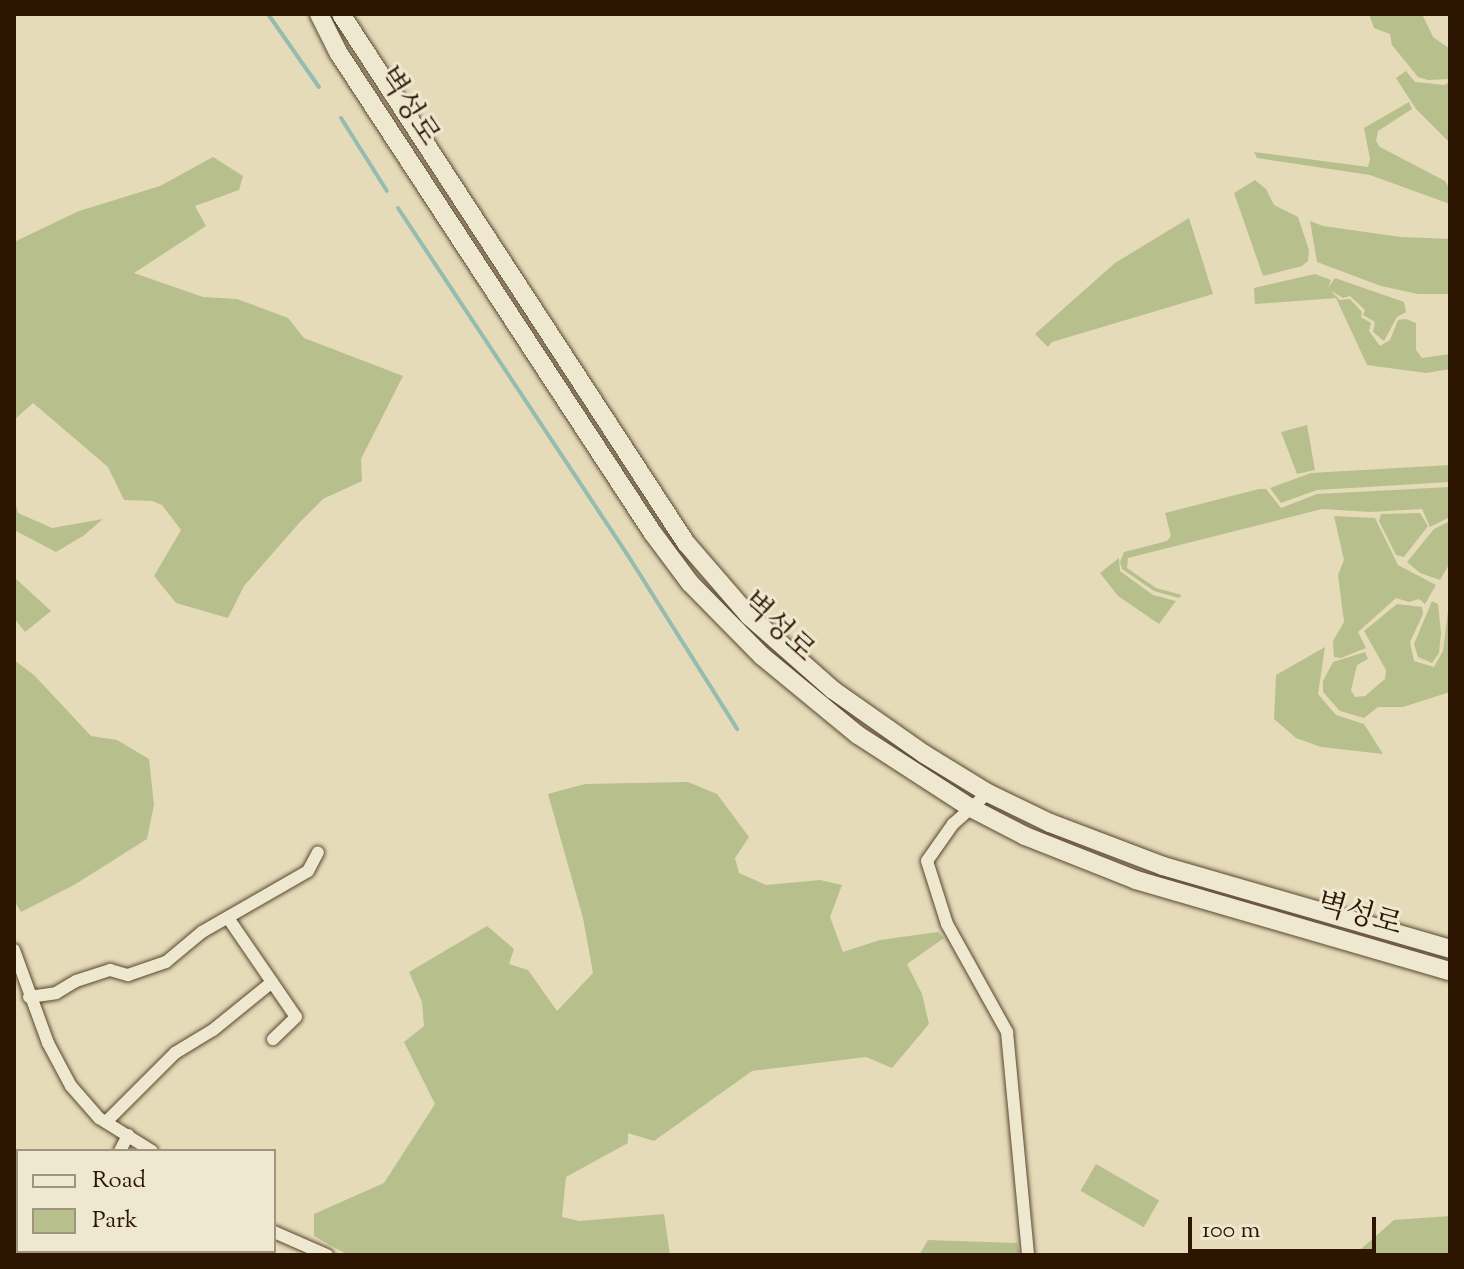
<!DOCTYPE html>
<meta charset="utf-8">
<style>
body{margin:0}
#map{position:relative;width:1464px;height:1269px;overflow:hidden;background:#e5dbb8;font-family:"Sorts Mill Goudy","Noto Serif KR",serif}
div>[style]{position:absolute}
.green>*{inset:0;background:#b7bf8d;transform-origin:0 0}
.stream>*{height:4px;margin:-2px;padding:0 2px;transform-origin:2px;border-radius:2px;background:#96bbb0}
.roads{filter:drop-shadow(0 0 2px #5a4730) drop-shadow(0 0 2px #5a4730)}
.street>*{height:12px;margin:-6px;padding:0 6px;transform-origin:6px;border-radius:6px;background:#eee8d1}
.secondary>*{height:18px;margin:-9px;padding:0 9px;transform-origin:9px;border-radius:9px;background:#eee8d1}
span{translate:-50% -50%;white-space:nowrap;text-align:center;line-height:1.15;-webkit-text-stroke:6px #eee8d1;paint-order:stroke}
.street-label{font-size:30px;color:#2c1602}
.frame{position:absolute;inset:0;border:16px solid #2c1602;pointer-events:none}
.legend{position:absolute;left:16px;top:1149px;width:260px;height:104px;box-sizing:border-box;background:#eee8d1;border:2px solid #a0947e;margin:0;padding:10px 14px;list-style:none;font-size:24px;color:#2c1602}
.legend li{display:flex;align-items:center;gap:16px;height:40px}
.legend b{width:40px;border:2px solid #a0947e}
.scale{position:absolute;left:1188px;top:1217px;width:188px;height:36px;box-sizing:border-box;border:4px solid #2c1602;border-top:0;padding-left:10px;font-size:24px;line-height:28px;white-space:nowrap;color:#2c1602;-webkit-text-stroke:6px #eee8d1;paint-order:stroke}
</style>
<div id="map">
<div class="green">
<div style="clip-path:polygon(1369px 14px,1422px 14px,1433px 37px,1450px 49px,1450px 79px,1428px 80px,1418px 77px,1392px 45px,1390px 34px,1374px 28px)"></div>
<div style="clip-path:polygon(1406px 71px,1415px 82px,1444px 85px,1450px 82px,1450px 143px,1416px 109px,1396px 78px)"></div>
<div style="clip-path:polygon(1409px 102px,1412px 109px,1378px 131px,1376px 141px,1380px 147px,1445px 181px,1450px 190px,1450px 204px,1370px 175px,1257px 158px,1254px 152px,1368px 167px,1370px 159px,1364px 128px)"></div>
<div style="clip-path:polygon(213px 157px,243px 176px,239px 190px,195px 206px,206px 226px,134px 273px,203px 297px,237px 299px,288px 318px,304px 338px,403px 376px,361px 459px,362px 481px,323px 499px,300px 522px,244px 586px,228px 618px,176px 603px,154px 576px,181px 530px,162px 505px,152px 501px,124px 500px,108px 467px,33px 403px,14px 420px,14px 242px,79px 211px,160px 186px)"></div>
<div style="clip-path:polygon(1255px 180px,1266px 189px,1274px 205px,1298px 217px,1309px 250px,1308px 261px,1302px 266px,1263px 276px,1234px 193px)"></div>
<div style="clip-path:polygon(1189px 218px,1213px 294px,1052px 342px,1048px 347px,1035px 334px,1115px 263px)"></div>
<div style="clip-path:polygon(1310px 221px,1323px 226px,1401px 237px,1450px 239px,1450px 294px,1418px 294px,1381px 286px,1317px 262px)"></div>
<div style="clip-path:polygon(1315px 274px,1331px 280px,1328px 288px,1335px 278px,1404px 302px,1406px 312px,1397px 317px,1384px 341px,1373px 332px,1375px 322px,1363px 315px,1365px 310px,1350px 296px,1343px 298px,1331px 291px,1340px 300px,1350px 299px,1362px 312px,1361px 317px,1371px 323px,1369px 331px,1380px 346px,1390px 340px,1398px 320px,1406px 319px,1416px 323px,1416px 350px,1422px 358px,1450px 354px,1450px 369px,1426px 373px,1367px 365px,1336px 298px,1255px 304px,1254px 288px)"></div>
<div style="clip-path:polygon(1307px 425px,1315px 470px,1297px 474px,1281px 432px)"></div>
<div style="clip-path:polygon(1450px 465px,1450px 482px,1317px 490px,1281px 503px,1270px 488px,1311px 473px)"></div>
<div style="clip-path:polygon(1450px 487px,1450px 517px,1430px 527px,1422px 509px,1370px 512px,1322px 509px,1128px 558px,1127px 568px,1156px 588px,1182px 595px,1179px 598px,1154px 591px,1122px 569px,1120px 562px,1124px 552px,1167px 541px,1171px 536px,1165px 513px,1259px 489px,1266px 489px,1281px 508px,1317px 494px)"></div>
<div style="clip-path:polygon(14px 496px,18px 513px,52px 528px,103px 519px,83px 536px,56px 552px,14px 530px)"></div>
<div style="clip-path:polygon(1420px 513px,1428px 526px,1404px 557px,1396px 555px,1379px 521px,1381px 514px)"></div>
<div style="clip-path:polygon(1334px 516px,1375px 518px,1398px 565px,1436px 585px,1425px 604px,1419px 599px,1409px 602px,1396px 598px,1358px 632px,1366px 648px,1341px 658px,1334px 657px,1333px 641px,1344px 622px,1338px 575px,1344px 560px)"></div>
<div style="clip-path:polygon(1450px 521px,1450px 563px,1440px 580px,1420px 573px,1407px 562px,1434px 529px)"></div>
<div style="clip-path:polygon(1119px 558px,1120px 571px,1153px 595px,1176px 601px,1159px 624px,1118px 596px,1100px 573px)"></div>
<div style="clip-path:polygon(14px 577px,51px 611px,25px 632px,14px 618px)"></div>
<div style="clip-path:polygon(1450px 595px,1450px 692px,1403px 707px,1378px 707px,1364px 718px,1340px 711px,1323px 692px,1323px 681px,1333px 662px,1365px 652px,1368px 659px,1357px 665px,1351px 690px,1355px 697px,1365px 696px,1385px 679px,1386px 670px,1364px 631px,1397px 604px,1422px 607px,1423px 614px,1410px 642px,1414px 661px,1434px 667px,1443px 651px)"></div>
<div style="clip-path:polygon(1432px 601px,1438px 604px,1441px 633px,1439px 653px,1432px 663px,1418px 657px,1414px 644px)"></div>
<div style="clip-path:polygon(1325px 647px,1318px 694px,1336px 715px,1364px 724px,1383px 754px,1321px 747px,1296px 738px,1274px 719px,1276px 675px)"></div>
<div style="clip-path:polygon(14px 660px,34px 675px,91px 736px,117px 740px,149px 759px,154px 805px,147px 839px,74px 885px,21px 912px,14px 900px)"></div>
<div style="clip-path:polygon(688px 782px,717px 794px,749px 837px,735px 858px,739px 873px,766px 885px,820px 880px,842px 885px,830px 917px,843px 952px,880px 940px,938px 932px,944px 938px,907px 964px,922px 994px,929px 1024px,892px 1068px,866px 1057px,752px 1071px,654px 1141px,628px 1133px,628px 1143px,566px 1177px,562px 1217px,579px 1221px,664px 1214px,670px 1255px,348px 1255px,314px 1236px,314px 1214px,384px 1183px,435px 1104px,404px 1042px,424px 1026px,422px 1002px,409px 972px,487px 926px,514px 949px,509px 964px,528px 970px,557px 1011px,593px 973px,583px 918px,548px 794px,585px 784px)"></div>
<div style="left:1096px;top:1164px;width:73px;height:31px;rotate:30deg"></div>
<div style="clip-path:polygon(1450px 1216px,1450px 1255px,1354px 1255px,1394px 1220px)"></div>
<div style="clip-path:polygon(928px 1240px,1017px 1243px,1020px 1255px,919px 1255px)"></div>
</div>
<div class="stream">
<div style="left:268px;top:14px;width:89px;rotate:55.1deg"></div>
<div style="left:341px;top:118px;width:86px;rotate:57.8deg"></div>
<div style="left:398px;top:208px;width:415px;rotate:56.5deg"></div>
<div style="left:627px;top:554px;width:207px;rotate:57.8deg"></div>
</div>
<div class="roads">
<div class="street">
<div style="left:988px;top:793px;width:47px;rotate:138.5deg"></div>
<div style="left:953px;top:824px;width:45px;rotate:125.1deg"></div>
<div style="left:927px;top:861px;width:66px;rotate:72.4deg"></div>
<div style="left:947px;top:924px;width:124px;rotate:60.9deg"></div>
<div style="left:1007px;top:1032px;width:224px;rotate:84.6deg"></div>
<div style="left:14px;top:950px;width:99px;rotate:69.9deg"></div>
<div style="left:48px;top:1043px;width:49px;rotate:61.9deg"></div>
<div style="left:71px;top:1086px;width:43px;rotate:48.8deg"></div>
<div style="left:99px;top:1118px;width:62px;rotate:31.9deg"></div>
<div style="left:272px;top:982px;width:42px;rotate:55.6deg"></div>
<div style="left:296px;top:1017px;width:32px;rotate:136deg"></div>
<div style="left:29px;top:997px;width:27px;rotate:-8deg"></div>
<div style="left:56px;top:993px;width:23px;rotate:-31deg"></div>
<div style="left:76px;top:981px;width:36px;rotate:-18deg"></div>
<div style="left:110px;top:970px;width:19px;rotate:16deg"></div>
<div style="left:128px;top:975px;width:40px;rotate:-18.9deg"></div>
<div style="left:166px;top:962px;width:47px;rotate:-39.8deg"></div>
<div style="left:202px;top:932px;width:122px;rotate:-29.9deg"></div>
<div style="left:308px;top:871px;width:21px;rotate:-62deg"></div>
<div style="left:106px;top:1122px;width:98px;rotate:-45deg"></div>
<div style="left:175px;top:1053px;width:44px;rotate:-31.2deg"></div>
<div style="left:213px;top:1030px;width:76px;rotate:-39.1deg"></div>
<div style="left:272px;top:982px;width:78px;rotate:-124.5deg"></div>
<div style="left:120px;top:1151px;width:18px;rotate:-63deg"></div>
<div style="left:14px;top:1204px;width:6px;rotate:45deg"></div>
<div style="left:274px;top:1232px;width:58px;rotate:23.5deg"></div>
<div style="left:96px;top:1251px;width:4px;rotate:90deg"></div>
</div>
<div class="secondary">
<div style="left:319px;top:14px;width:42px;rotate:63.4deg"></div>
<div style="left:338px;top:52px;width:574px;rotate:56.81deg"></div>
<div style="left:652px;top:532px;width:64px;rotate:53.3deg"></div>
<div style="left:690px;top:583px;width:103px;rotate:45.4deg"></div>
<div style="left:762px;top:656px;width:124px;rotate:39.5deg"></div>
<div style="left:858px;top:735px;width:135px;rotate:32.9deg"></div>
<div style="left:971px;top:808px;width:61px;rotate:27.4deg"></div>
<div style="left:1025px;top:836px;width:119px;rotate:21.6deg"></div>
<div style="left:1136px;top:880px;width:327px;rotate:16.2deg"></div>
<div style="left:341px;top:14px;width:632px;rotate:56.89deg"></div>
<div style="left:686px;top:543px;width:96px;rotate:49.2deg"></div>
<div style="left:749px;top:616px;width:112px;rotate:41.4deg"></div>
<div style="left:833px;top:690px;width:111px;rotate:35.1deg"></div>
<div style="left:924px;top:754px;width:75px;rotate:31.4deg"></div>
<div style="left:988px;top:793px;width:69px;rotate:25.8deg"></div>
<div style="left:1050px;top:823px;width:121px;rotate:20.8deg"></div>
<div style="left:1163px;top:866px;width:299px;rotate:16.1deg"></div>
</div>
</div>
<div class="street-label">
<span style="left:407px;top:107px;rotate:57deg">벽성로</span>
<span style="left:777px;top:628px;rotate:43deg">벽성로</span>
<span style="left:1359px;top:916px;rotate:16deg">벽성로</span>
</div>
<div class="frame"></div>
<ul class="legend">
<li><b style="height:10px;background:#eee8d1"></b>Road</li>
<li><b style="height:22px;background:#b7bf8d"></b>Park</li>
</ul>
<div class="scale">100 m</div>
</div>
